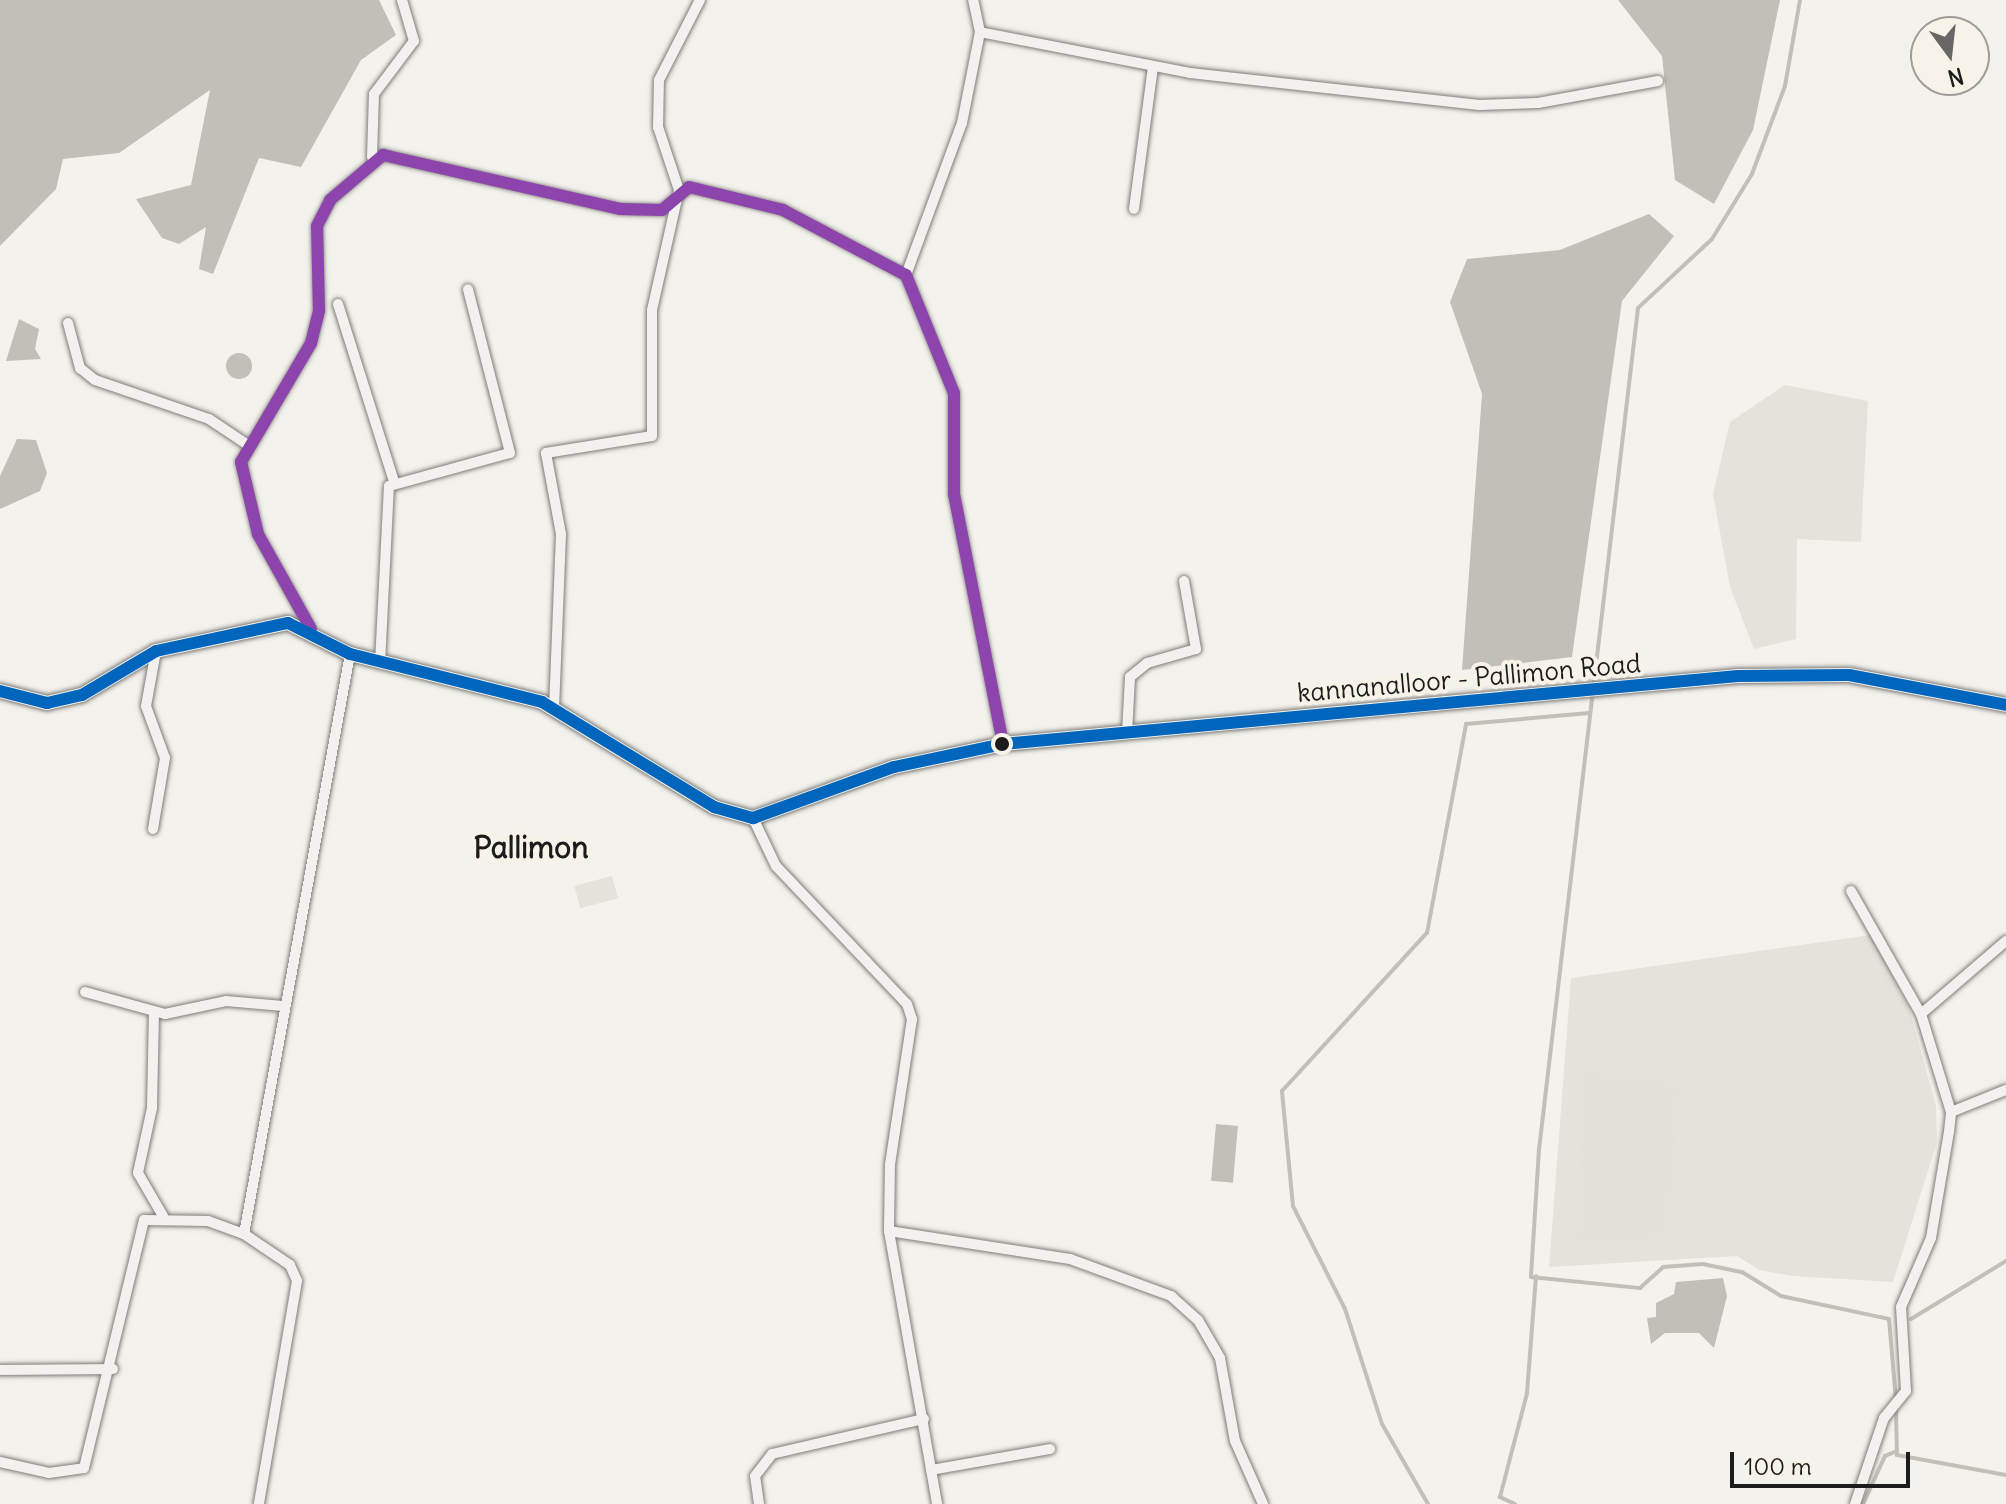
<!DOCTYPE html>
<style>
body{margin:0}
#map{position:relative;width:2006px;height:1504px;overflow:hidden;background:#f4f2ec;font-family:Delius,sans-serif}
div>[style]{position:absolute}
.built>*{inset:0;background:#e4e2da;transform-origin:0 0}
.green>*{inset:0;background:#e4e1da}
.water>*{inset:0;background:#c2bfb8;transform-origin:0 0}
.round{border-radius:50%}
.stream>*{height:4px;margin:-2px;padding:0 2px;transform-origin:2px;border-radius:2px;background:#c2bfb8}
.roads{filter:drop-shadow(0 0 2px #7d7c7a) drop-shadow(0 0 2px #7d7c7a)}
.street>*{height:10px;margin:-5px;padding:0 5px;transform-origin:5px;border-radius:5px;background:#f2f1ed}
.secondary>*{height:14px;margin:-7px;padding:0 7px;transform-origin:7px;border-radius:7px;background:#f2f1ed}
.bus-1>*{height:12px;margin:-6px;padding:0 6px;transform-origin:6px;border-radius:6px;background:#8e44ad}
.bus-2>*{height:12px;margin:-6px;padding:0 6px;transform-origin:6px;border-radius:6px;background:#0065bd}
.dots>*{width:22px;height:22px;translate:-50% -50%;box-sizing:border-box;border:4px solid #f7f3e8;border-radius:50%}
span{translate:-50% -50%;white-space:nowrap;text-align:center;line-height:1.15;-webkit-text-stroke:8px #f7f3e8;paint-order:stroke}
.street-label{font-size:26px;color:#1c1c1c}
.quarter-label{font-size:30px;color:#1c1c1c;font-weight:700}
.north{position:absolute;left:1910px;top:16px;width:80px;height:80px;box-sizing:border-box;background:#f7f3e8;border:2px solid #9f9d96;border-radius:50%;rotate:165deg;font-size:22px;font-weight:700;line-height:32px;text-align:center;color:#1c1c1c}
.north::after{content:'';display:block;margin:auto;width:28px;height:36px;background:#686765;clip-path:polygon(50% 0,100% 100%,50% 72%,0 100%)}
.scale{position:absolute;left:1730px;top:1452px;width:180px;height:36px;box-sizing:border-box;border:4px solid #1c1c1c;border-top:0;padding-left:10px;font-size:24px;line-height:28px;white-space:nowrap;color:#1c1c1c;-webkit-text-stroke:6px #f7f3e8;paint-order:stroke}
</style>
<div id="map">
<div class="built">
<div style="clip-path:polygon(1785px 385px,1868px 401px,1861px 542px,1797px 539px,1796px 639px,1754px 649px,1730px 587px,1713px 494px,1730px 422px)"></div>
<div style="left:612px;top:876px;width:23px;height:39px;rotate:75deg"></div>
<div style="clip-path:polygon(1871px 935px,1909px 1008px,1936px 1106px,1937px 1142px,1893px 1282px,1793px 1276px,1759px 1270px,1737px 1256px,1549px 1267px,1571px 978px)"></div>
</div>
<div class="green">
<div style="clip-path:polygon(1584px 1070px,1681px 1082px,1668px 1239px,1576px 1242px)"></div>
</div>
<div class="water">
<div style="clip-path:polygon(0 0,379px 0,396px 35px,361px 60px,301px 167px,259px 158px,213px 274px,199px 269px,206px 227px,179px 244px,162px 238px,136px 199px,191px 185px,210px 90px,119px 153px,63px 159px,56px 189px,0 246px)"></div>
<div style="clip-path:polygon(1618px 0,1780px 0,1753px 130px,1714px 204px,1675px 180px,1662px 56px)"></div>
<div style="clip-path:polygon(1649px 214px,1674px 236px,1622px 301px,1572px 657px,1462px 670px,1482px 394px,1450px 302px,1467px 259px,1560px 250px)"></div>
<div style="clip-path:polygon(19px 319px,39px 329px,35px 349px,41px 359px,6px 361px)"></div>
<div class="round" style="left:226px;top:353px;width:26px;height:26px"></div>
<div style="clip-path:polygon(17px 439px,36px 440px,47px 473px,40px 491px,0 509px,0 476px)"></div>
<div style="left:1216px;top:1124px;width:22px;height:57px;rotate:5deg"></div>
<div style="clip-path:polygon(1723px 1278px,1727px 1296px,1714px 1348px,1699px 1333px,1665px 1333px,1651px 1344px,1647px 1318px,1656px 1317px,1656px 1303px,1674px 1294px,1676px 1282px)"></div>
</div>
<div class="stream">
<div style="left:1800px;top:0;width:87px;rotate:99.9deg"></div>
<div style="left:1785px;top:86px;width:94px;rotate:110.6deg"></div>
<div style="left:1752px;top:174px;width:76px;rotate:121.6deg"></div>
<div style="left:1712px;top:239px;width:101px;rotate:137deg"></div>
<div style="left:1638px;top:308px;width:847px;rotate:96.71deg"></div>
<div style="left:1539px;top:1149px;width:128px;rotate:93.6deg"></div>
<div style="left:1531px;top:1277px;width:110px;rotate:5.8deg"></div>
<div style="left:1640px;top:1288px;width:31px;rotate:-42deg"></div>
<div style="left:1663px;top:1267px;width:40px;rotate:-4.3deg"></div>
<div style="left:1703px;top:1264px;width:40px;rotate:12deg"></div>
<div style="left:1742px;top:1272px;width:46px;rotate:31.6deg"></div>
<div style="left:1781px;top:1296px;width:110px;rotate:12deg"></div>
<div style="left:1889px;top:1319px;width:81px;rotate:85.1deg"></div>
<div style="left:1911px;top:1319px;width:111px;rotate:-31.4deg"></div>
<div style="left:1896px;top:1409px;width:46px;rotate:88.8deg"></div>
<div style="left:1897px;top:1455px;width:111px;rotate:10.4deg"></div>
<div style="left:1428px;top:1504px;width:92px;rotate:-119.9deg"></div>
<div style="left:1382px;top:1424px;width:121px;rotate:-107.8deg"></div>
<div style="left:1345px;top:1309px;width:115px;rotate:-116.8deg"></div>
<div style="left:1293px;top:1206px;width:116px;rotate:-95.5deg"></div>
<div style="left:1282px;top:1091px;width:214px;rotate:-47.5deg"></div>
<div style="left:1427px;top:933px;width:213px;rotate:-79.4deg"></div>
<div style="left:1466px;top:724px;width:124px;rotate:-5.1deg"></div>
<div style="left:1515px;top:1504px;width:17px;rotate:-155deg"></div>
<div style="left:1500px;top:1497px;width:107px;rotate:-75.4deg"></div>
<div style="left:1527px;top:1393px;width:117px;rotate:-85.6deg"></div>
<div style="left:1863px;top:1504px;width:53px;rotate:-65.4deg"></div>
<div style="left:1885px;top:1456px;width:13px;rotate:-23deg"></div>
</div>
<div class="roads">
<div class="street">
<div style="left:980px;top:32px;width:214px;rotate:11deg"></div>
<div style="left:1190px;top:73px;width:291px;rotate:6.3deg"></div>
<div style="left:1479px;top:105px;width:59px;rotate:-1.9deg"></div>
<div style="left:1538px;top:103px;width:122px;rotate:-10.4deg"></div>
<div style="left:372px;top:157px;width:63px;rotate:-88.2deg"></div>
<div style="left:374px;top:94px;width:66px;rotate:-53deg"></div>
<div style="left:414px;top:41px;width:43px;rotate:-106.3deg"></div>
<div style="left:1134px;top:209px;width:144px;rotate:-82.4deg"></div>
<div style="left:906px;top:275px;width:162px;rotate:-69.8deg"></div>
<div style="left:962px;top:123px;width:93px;rotate:-78.8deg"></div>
<div style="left:980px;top:32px;width:33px;rotate:-102deg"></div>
<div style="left:338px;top:304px;width:187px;rotate:72.5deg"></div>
<div style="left:68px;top:323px;width:47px;rotate:75.1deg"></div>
<div style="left:80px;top:368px;width:19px;rotate:39deg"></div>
<div style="left:95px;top:380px;width:120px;rotate:18.9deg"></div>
<div style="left:209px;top:419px;width:47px;rotate:33.7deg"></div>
<div style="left:311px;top:629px;width:109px;rotate:-119.2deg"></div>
<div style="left:258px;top:534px;width:74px;rotate:-103.3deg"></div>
<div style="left:241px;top:462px;width:138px;rotate:-59.5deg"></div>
<div style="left:311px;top:343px;width:33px;rotate:-76deg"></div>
<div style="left:319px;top:311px;width:85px;rotate:-91.3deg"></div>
<div style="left:317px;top:226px;width:29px;rotate:-63deg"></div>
<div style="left:330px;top:200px;width:70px;rotate:-40.3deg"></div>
<div style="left:383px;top:155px;width:244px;rotate:12.8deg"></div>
<div style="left:621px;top:209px;width:41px;rotate:1.4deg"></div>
<div style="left:662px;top:210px;width:35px;rotate:-40deg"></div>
<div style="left:689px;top:187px;width:97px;rotate:13.7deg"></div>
<div style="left:783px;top:210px;width:139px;rotate:27.9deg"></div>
<div style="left:906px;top:275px;width:127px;rotate:67.9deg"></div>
<div style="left:954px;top:393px;width:101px;rotate:90deg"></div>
<div style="left:954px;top:494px;width:255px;rotate:78.9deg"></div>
<div style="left:380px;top:663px;width:177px;rotate:-87.1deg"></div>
<div style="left:389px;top:486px;width:125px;rotate:-15.3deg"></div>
<div style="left:510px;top:453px;width:169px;rotate:-104.4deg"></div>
<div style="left:554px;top:709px;width:175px;rotate:-87.7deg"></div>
<div style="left:561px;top:534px;width:82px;rotate:-100.5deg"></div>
<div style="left:546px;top:453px;width:107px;rotate:-9.1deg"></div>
<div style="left:652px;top:436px;width:126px;rotate:-90deg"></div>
<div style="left:652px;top:310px;width:123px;rotate:-77.3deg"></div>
<div style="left:679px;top:190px;width:66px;rotate:-108.4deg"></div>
<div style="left:658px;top:127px;width:47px;rotate:-88.8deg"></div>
<div style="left:659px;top:80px;width:90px;rotate:-62.9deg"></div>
<div style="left:1127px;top:733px;width:56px;rotate:-86.9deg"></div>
<div style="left:1130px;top:677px;width:22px;rotate:-39deg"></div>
<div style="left:1147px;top:663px;width:51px;rotate:-15.9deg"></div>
<div style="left:1196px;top:649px;width:69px;rotate:-100deg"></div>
<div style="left:753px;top:818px;width:53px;rotate:64.4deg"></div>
<div style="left:776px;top:866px;width:190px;rotate:46.5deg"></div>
<div style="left:907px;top:1004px;width:16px;rotate:72deg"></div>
<div style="left:912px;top:1019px;width:147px;rotate:98.6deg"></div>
<div style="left:890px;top:1164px;width:67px;rotate:90.9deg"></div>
<div style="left:889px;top:1231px;width:277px;rotate:80deg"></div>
<div style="left:153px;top:829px;width:72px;rotate:-80.4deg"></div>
<div style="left:165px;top:758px;width:55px;rotate:-110.1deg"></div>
<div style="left:146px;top:706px;width:56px;rotate:-79.7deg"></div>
<div style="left:1851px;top:891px;width:142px;rotate:60.4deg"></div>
<div style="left:85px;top:992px;width:83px;rotate:15.4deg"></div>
<div style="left:165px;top:1014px;width:62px;rotate:-12deg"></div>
<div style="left:226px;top:1001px;width:57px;rotate:5deg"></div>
<div style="left:154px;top:1012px;width:96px;rotate:91.2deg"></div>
<div style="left:152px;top:1108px;width:66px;rotate:102.2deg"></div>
<div style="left:138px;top:1173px;width:50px;rotate:59.8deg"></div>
<div style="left:1951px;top:1112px;width:59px;rotate:-21.8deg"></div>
<div style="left:889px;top:1231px;width:183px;rotate:8.8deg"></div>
<div style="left:1070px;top:1259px;width:108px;rotate:20.1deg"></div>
<div style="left:1171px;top:1296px;width:36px;rotate:42deg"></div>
<div style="left:1198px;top:1320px;width:44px;rotate:59.9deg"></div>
<div style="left:1220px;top:1358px;width:84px;rotate:79.8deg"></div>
<div style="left:1235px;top:1441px;width:69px;rotate:66deg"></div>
<div style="left:244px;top:1234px;width:590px;rotate:-79.64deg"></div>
<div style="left:0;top:1370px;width:113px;rotate:-0.5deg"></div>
<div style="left:0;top:1462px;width:50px;rotate:12.7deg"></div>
<div style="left:49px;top:1473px;width:35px;rotate:-8deg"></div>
<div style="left:84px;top:1468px;width:255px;rotate:-76.4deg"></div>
<div style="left:144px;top:1220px;width:64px;rotate:0.9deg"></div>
<div style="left:208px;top:1221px;width:38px;rotate:20deg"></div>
<div style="left:244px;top:1234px;width:55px;rotate:34deg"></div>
<div style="left:290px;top:1265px;width:17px;rotate:66deg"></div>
<div style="left:297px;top:1281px;width:226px;rotate:99.7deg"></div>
<div style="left:931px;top:1470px;width:121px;rotate:-10deg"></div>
<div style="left:759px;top:1504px;width:28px;rotate:-98deg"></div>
<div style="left:755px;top:1476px;width:28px;rotate:-52deg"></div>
<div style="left:772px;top:1454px;width:156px;rotate:-13deg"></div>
<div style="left:1855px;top:1504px;width:91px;rotate:-71.4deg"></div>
<div style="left:1884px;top:1418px;width:35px;rotate:-51deg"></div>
<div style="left:1906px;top:1391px;width:84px;rotate:-93.4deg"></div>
<div style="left:1901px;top:1307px;width:75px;rotate:-66.5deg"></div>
<div style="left:1931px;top:1238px;width:108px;rotate:-80.4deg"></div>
<div style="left:1949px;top:1132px;width:20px;rotate:-84deg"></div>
<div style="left:1951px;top:1112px;width:102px;rotate:-107deg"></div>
<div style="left:1921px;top:1014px;width:112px;rotate:-40.7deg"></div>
</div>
<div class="secondary">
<div style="left:0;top:691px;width:49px;rotate:14.3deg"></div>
<div style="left:47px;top:703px;width:36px;rotate:-13deg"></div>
<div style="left:82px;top:695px;width:86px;rotate:-30.7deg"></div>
<div style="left:156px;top:651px;width:135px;rotate:-12deg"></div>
<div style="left:288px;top:623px;width:69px;rotate:26.6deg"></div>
<div style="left:350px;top:654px;width:198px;rotate:14deg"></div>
<div style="left:542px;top:702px;width:202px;rotate:31.4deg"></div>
<div style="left:714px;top:807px;width:41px;rotate:15.8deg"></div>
<div style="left:753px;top:818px;width:150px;rotate:-19.9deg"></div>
<div style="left:894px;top:767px;width:111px;rotate:-11.9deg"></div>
<div style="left:1003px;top:744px;width:738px;rotate:-5.29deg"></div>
<div style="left:1738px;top:676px;width:111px;rotate:-0.5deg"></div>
<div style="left:1849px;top:675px;width:160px;rotate:10.8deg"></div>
</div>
</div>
<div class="bus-1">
<div style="left:311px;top:629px;width:109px;rotate:-119.2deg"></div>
<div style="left:258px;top:534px;width:74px;rotate:-103.3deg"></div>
<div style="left:241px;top:462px;width:138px;rotate:-59.5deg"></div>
<div style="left:311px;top:343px;width:33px;rotate:-76deg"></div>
<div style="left:319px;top:311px;width:85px;rotate:-91.3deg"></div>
<div style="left:317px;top:226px;width:29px;rotate:-63deg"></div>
<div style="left:330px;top:200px;width:70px;rotate:-40.3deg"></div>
<div style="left:383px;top:155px;width:244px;rotate:12.8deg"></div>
<div style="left:621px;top:209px;width:41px;rotate:1.4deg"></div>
<div style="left:662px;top:210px;width:35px;rotate:-40deg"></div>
<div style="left:689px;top:187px;width:97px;rotate:13.7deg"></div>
<div style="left:783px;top:210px;width:139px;rotate:27.9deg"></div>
<div style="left:906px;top:275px;width:127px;rotate:67.9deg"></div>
<div style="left:954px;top:393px;width:101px;rotate:90deg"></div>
<div style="left:954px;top:494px;width:255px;rotate:78.9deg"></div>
</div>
<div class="bus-2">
<div style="left:0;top:691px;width:49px;rotate:14.3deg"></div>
<div style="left:47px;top:703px;width:36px;rotate:-13deg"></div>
<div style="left:82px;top:695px;width:86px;rotate:-30.7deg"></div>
<div style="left:156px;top:651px;width:135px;rotate:-12deg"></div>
<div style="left:288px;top:623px;width:69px;rotate:26.6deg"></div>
<div style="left:350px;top:654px;width:198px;rotate:14deg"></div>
<div style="left:542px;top:702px;width:202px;rotate:31.4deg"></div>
<div style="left:714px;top:807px;width:41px;rotate:15.8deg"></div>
<div style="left:753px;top:818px;width:150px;rotate:-19.9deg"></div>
<div style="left:894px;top:767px;width:111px;rotate:-11.9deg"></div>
<div style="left:1003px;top:744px;width:738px;rotate:-5.29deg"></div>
<div style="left:1738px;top:676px;width:111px;rotate:-0.5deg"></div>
<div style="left:1849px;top:675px;width:160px;rotate:10.8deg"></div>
</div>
<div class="dots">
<div style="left:1002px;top:744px;background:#1c1c1c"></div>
</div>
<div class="street-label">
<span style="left:1469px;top:678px;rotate:-5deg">kannanalloor - Pallimon Road</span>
</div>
<div class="quarter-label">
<span style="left:531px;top:847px">Pallimon</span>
</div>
<div class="north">N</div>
<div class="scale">100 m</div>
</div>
